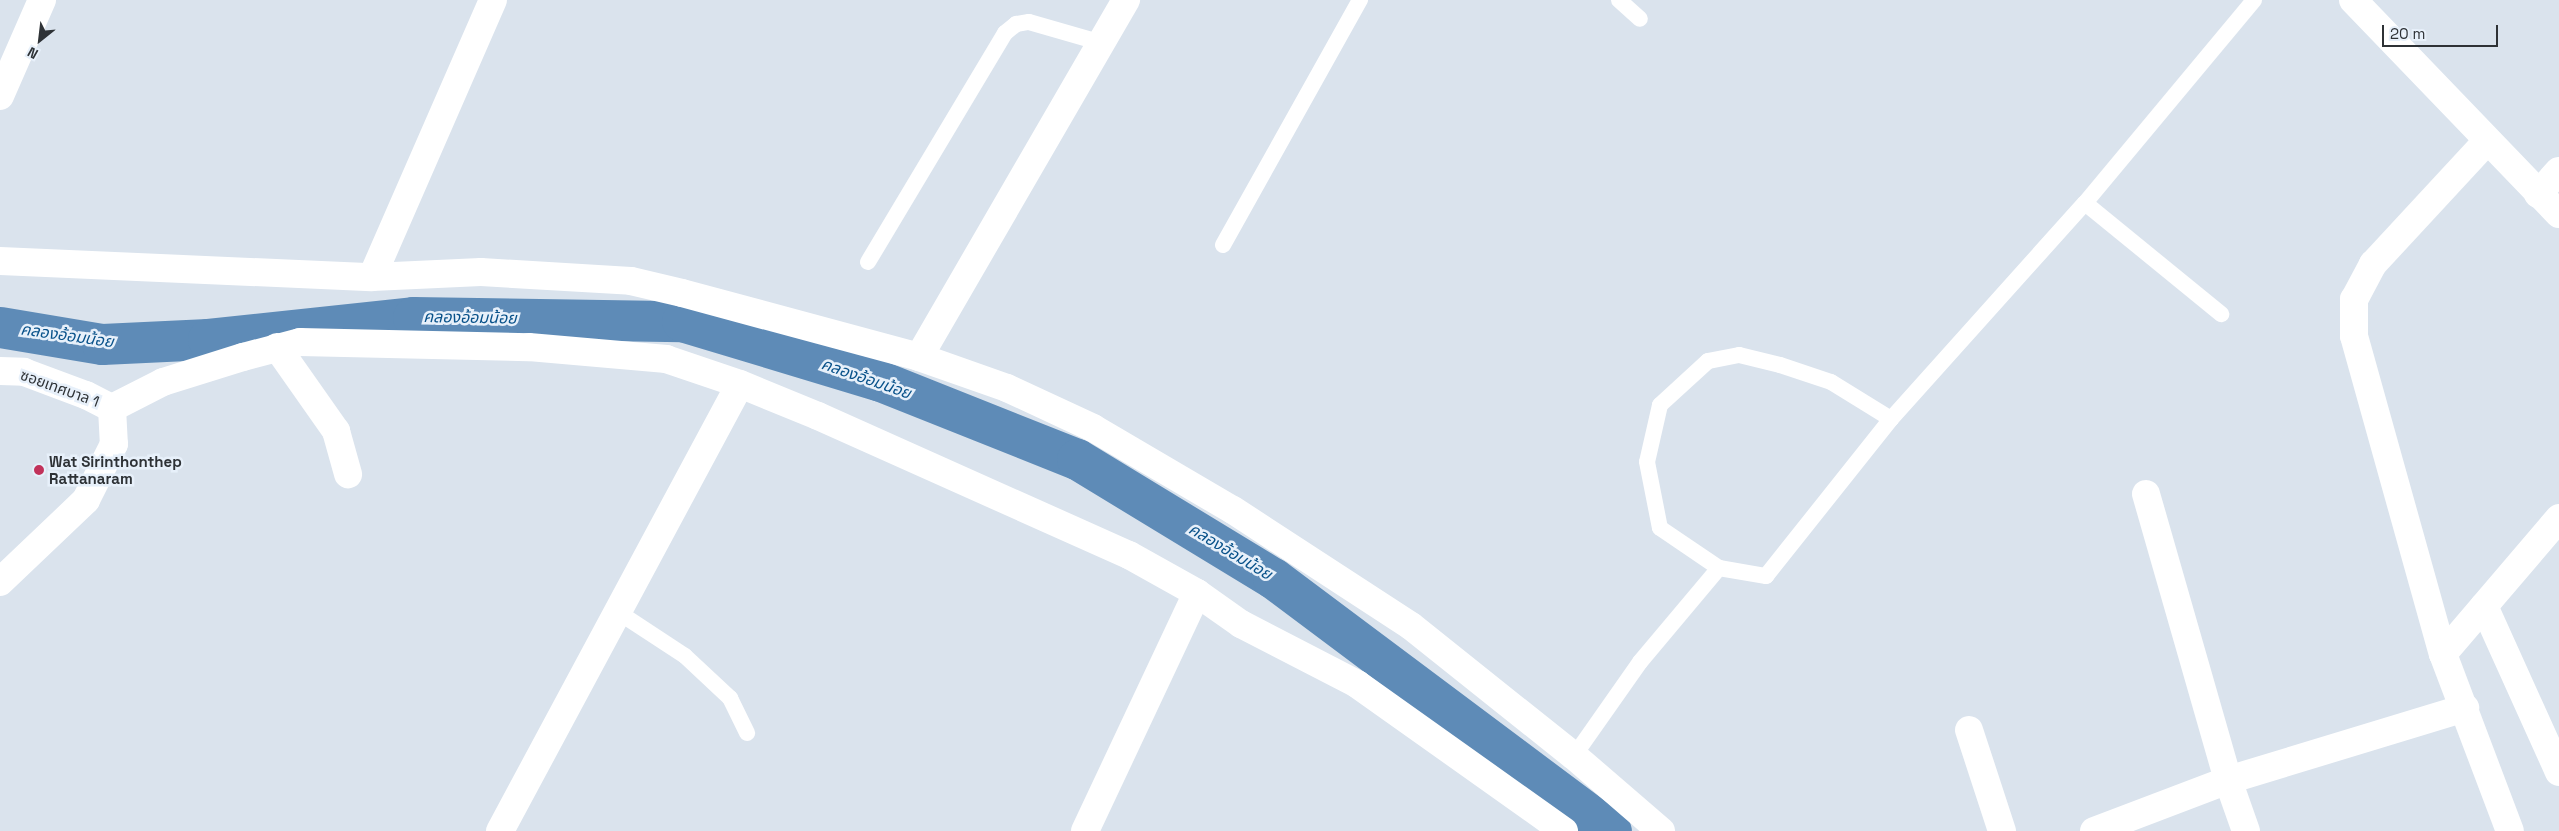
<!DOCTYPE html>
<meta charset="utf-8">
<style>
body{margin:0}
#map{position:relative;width:2559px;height:831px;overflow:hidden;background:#dae3ed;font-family:"Space Grotesk","Noto Sans Thai",sans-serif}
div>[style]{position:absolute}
.canal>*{height:41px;margin:-20.5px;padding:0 20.5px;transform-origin:20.5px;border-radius:20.5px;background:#5e8bb7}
.service>*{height:16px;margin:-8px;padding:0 8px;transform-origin:8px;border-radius:8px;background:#fff}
.minor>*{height:28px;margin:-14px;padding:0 14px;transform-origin:14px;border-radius:14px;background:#fff}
.dots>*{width:14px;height:14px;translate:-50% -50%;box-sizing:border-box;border:2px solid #e7f0fa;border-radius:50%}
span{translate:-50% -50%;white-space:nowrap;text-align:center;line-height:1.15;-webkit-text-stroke:5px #e7f0fa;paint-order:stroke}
.street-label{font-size:15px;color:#2e3236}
.poi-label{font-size:15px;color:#2e3236;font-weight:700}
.left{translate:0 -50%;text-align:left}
.water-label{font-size:16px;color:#09528a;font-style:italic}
.north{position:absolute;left:15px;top:15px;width:50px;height:50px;-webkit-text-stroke:4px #e7f0fa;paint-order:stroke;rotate:209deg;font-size:14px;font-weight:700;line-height:20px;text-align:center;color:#2e3236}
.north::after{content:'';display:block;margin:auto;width:18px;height:22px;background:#2e3236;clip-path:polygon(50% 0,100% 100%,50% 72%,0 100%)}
.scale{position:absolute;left:2382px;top:25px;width:116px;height:22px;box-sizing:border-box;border:2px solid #2e3236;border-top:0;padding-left:6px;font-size:15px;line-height:18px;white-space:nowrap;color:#2e3236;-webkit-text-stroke:4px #e7f0fa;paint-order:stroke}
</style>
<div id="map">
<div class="canal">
<div style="left:0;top:327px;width:103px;rotate:9.5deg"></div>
<div style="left:102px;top:344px;width:106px;rotate:-2.7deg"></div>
<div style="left:208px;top:339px;width:206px;rotate:-6.1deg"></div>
<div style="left:413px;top:317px;width:269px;rotate:0.9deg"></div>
<div style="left:682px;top:321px;width:205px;rotate:16.8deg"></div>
<div style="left:878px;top:380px;width:214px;rotate:21.7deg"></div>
<div style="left:1077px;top:459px;width:229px;rotate:31.3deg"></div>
<div style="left:1273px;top:578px;width:422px;rotate:36.8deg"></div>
</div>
<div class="service">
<div style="left:1619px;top:0;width:28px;rotate:42deg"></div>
<div style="left:2085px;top:203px;width:176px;rotate:39.2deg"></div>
<div style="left:1223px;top:245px;width:281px;rotate:-60.8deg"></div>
<div style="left:868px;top:262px;width:267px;rotate:-59.1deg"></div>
<div style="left:1005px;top:33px;width:14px;rotate:-39deg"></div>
<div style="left:1016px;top:24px;width:13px;rotate:-9deg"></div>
<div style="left:1029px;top:22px;width:76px;rotate:16deg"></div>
<div style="left:1891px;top:419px;width:70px;rotate:-148.3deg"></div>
<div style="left:1831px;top:382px;width:54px;rotate:-161.6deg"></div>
<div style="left:1780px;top:365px;width:42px;rotate:-166.3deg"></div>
<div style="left:1739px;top:355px;width:32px;rotate:169deg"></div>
<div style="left:1708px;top:361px;width:65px;rotate:137.5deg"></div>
<div style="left:1660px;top:405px;width:58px;rotate:102.8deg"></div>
<div style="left:1647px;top:462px;width:67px;rotate:78.9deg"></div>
<div style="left:1660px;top:528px;width:71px;rotate:34.1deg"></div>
<div style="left:1719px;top:568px;width:48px;rotate:9.7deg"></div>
<div style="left:1766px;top:576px;width:201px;rotate:-51.5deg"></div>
<div style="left:1891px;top:419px;width:290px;rotate:-48.1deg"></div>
<div style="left:2085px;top:203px;width:264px;rotate:-50.2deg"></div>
<div style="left:618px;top:612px;width:80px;rotate:33.3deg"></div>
<div style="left:685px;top:656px;width:62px;rotate:43deg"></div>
<div style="left:730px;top:698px;width:39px;rotate:64deg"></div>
<div style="left:1574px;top:756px;width:115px;rotate:-54.9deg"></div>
<div style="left:1640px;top:662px;width:123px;rotate:-50deg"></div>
</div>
<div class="minor">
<div style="left:2353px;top:0;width:297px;rotate:46.1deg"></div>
<div style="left:0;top:96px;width:105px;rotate:-66.4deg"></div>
<div style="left:2487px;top:141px;width:168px;rotate:132.8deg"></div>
<div style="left:2373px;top:264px;width:40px;rotate:118deg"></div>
<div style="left:2354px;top:299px;width:37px;rotate:90deg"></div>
<div style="left:2354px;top:336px;width:330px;rotate:74.4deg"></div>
<div style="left:2443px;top:654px;width:189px;rotate:69.3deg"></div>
<div style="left:2538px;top:194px;width:31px;rotate:-48deg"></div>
<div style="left:0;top:261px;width:372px;rotate:2.5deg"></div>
<div style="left:372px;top:277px;width:109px;rotate:-2.6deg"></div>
<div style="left:481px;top:272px;width:150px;rotate:3.4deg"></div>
<div style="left:631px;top:281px;width:52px;rotate:13.2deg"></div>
<div style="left:682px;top:293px;width:245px;rotate:15.1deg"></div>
<div style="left:919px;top:357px;width:93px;rotate:19.4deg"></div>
<div style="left:1007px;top:388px;width:95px;rotate:24.9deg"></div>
<div style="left:1093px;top:428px;width:162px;rotate:30.4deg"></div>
<div style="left:1233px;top:510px;width:212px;rotate:33.1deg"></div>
<div style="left:1411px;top:626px;width:208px;rotate:38.6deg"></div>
<div style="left:1574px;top:756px;width:115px;rotate:40.8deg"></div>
<div style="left:372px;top:277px;width:302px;rotate:-66.4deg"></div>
<div style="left:277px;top:347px;width:103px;rotate:54.9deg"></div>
<div style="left:336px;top:431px;width:45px;rotate:74.4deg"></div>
<div style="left:919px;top:357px;width:413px;rotate:-59.9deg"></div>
<div style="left:0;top:371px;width:24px;rotate:2deg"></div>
<div style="left:24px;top:372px;width:66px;rotate:20.4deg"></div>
<div style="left:86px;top:395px;width:29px;rotate:27deg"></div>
<div style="left:112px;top:408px;width:36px;rotate:87deg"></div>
<div style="left:114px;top:444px;width:63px;rotate:116.6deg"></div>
<div style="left:86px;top:500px;width:119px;rotate:136.4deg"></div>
<div style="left:112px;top:408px;width:57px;rotate:-27deg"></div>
<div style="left:163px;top:382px;width:84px;rotate:-17.4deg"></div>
<div style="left:243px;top:357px;width:59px;rotate:-14.7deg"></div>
<div style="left:300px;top:342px;width:229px;rotate:1.3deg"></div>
<div style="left:529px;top:347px;width:138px;rotate:5deg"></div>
<div style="left:666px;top:359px;width:78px;rotate:18.7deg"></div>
<div style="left:740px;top:384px;width:84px;rotate:22.3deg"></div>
<div style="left:818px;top:416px;width:341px;rotate:24.1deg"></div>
<div style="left:1129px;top:555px;width:78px;rotate:29.2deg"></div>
<div style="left:1197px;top:593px;width:54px;rotate:35.2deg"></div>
<div style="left:1241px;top:624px;width:131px;rotate:27.3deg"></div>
<div style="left:1357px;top:684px;width:254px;rotate:35.4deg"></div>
<div style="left:2146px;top:494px;width:298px;rotate:74deg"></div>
<div style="left:2228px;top:780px;width:54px;rotate:70.6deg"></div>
<div style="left:2484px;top:606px;width:182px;rotate:65.7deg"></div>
<div style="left:2443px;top:654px;width:179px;rotate:-49.5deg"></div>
<div style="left:1969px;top:730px;width:106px;rotate:71.9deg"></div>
<div style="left:500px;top:831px;width:507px;rotate:-61.77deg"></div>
<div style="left:1085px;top:831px;width:263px;rotate:-64.8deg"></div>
<div style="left:2094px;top:831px;width:143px;rotate:-20.8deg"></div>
<div style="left:2228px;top:780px;width:248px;rotate:-16.9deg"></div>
</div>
<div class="dots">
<div style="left:39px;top:470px;background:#c1325a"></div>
</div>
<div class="street-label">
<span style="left:60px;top:388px;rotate:20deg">ซอยเทศบาล 1</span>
</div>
<div class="poi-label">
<span class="left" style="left:49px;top:470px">Wat Sirinthonthep<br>Rattanaram</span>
</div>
<div class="water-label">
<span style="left:470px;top:318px;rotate:1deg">คลองอ้อมน้อย</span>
<span style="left:67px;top:336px;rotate:8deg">คลองอ้อมน้อย</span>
<span style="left:866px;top:379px;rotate:19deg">คลองอ้อมน้อย</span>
<span style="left:1230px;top:552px;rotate:31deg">คลองอ้อมน้อย</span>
</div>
<div class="north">N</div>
<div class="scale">20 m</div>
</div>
